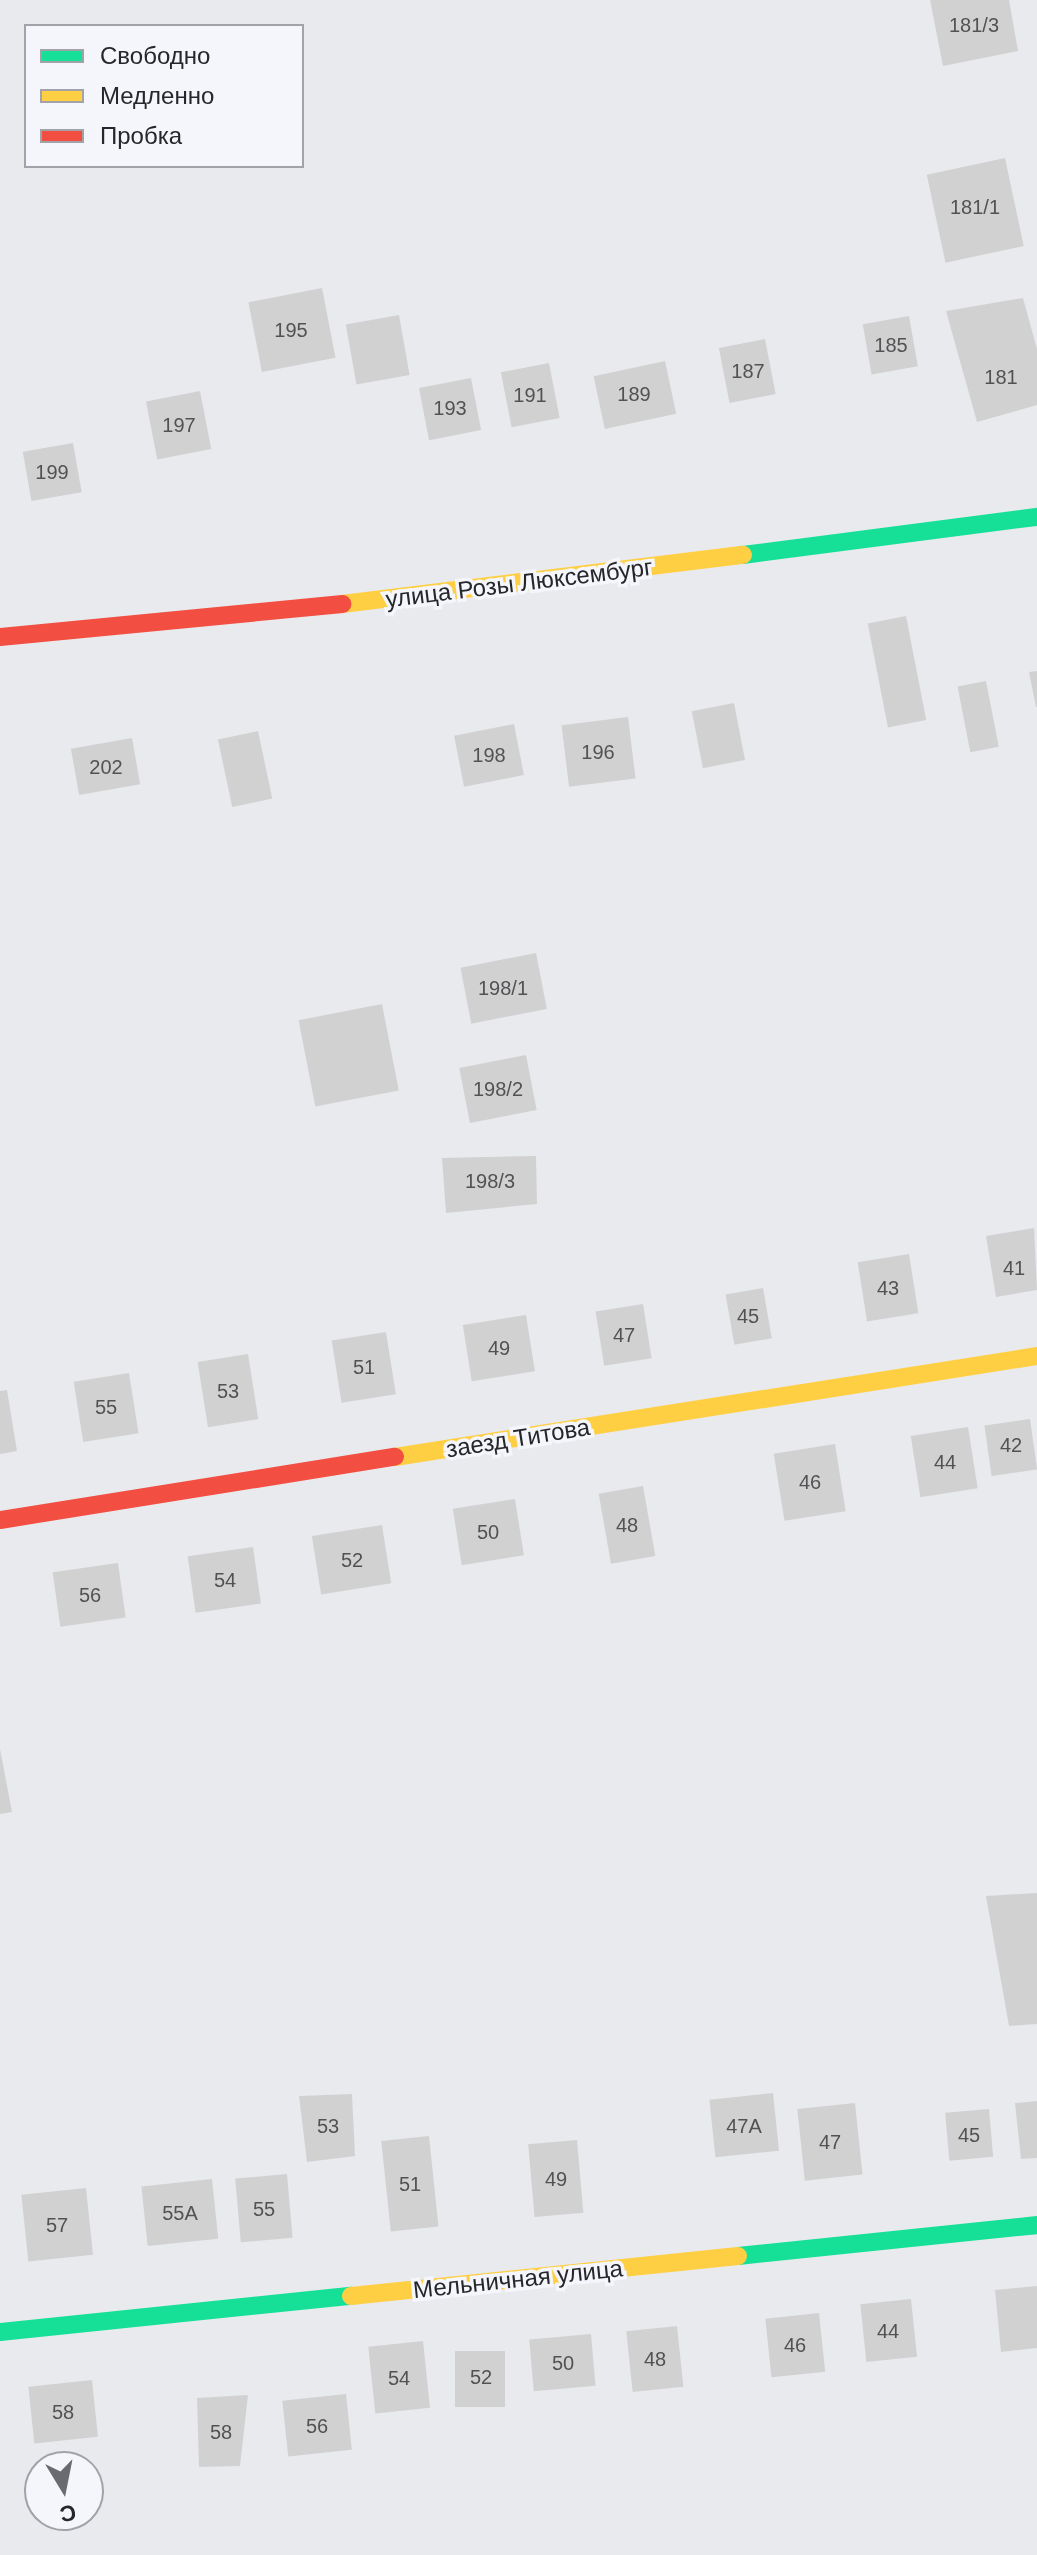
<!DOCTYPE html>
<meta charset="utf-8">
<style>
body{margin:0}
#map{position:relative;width:1037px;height:2555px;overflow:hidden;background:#e9eaed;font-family:Helvetica,sans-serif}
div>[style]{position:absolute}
.building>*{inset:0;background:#d2d1d2;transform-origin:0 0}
.fast>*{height:18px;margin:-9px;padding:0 9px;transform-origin:9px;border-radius:9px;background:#16e098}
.slow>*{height:18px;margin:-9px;padding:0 9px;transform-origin:9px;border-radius:9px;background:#ffcf43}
.jam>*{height:18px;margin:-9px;padding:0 9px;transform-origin:9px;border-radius:9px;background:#f24e42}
span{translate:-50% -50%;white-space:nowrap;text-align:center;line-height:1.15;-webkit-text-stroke:7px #f4f6fc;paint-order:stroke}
.number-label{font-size:20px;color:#525254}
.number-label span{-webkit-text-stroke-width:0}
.street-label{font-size:24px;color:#262729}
.legend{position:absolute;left:24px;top:24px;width:280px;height:144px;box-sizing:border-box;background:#f4f6fc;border:2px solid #a2a3a8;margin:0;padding:10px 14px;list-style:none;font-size:24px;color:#262729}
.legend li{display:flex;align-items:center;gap:16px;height:40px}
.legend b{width:40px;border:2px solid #a2a3a8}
.north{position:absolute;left:24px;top:2451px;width:80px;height:80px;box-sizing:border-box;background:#f4f6fc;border:2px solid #a2a3a8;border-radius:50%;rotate:170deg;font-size:22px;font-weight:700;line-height:32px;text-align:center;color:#262729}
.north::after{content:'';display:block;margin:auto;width:28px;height:36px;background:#6a6b6e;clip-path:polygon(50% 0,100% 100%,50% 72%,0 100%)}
</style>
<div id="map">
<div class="building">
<div style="clip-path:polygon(930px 0,1009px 0,1018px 51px,943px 66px)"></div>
<div style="left:1005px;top:158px;width:90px;height:80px;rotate:78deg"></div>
<div style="left:322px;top:288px;width:71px;height:75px;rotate:79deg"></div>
<div style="clip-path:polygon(1023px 298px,1037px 349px,1037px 405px,977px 422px,946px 311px)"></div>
<div style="left:399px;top:315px;width:61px;height:54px;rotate:80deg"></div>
<div style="left:909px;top:316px;width:51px;height:47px;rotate:80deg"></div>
<div style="left:765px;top:339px;width:56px;height:47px;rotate:79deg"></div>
<div style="left:665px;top:361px;width:54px;height:73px;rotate:78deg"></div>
<div style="left:549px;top:363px;width:56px;height:49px;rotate:79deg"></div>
<div style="left:471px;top:378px;width:53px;height:53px;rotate:79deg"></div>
<div style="left:200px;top:391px;width:59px;height:55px;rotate:79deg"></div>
<div style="left:73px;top:443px;width:50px;height:51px;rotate:80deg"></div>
<div style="left:906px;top:616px;width:106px;height:39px;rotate:79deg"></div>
<div style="clip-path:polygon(1037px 671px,1037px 707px,1036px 707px,1029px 672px)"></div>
<div style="left:986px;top:681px;width:67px;height:29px;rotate:79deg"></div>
<div style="left:734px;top:703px;width:58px;height:43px;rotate:79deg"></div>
<div style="left:628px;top:717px;width:62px;height:67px;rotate:83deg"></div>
<div style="left:514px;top:724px;width:52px;height:61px;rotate:79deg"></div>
<div style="left:258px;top:731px;width:69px;height:41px;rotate:78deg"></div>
<div style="left:132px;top:738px;width:47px;height:62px;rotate:80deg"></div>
<div style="left:536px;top:953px;width:57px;height:77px;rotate:79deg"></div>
<div style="left:382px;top:1004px;width:88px;height:85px;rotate:79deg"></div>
<div style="left:526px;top:1055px;width:56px;height:68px;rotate:79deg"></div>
<div style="clip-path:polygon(536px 1156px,537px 1204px,446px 1213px,442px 1158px)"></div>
<div style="clip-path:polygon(1034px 1228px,1037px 1290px,996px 1297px,986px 1236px)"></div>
<div style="left:909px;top:1254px;width:60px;height:52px;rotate:81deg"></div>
<div style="left:763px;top:1288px;width:51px;height:38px;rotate:80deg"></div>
<div style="left:643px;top:1304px;width:55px;height:48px;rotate:81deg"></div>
<div style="left:526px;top:1315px;width:57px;height:64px;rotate:81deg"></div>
<div style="left:386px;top:1332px;width:63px;height:55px;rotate:81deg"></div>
<div style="left:248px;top:1354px;width:66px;height:51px;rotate:81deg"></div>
<div style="left:129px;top:1373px;width:61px;height:56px;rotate:81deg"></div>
<div style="clip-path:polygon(7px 1390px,17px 1451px,0 1454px,0 1391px)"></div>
<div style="left:1030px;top:1419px;width:51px;height:46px;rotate:82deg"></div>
<div style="left:968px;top:1427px;width:62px;height:58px;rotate:81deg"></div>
<div style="left:835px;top:1444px;width:68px;height:62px;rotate:81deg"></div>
<div style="left:643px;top:1486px;width:71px;height:45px;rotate:80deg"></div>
<div style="left:515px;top:1499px;width:57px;height:63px;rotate:81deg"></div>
<div style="left:382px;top:1525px;width:59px;height:71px;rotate:81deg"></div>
<div style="left:253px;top:1547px;width:57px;height:66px;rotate:82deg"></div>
<div style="left:118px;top:1563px;width:55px;height:66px;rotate:82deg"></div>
<div style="clip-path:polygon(0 1749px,12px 1812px,0 1814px)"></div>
<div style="clip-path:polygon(1037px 1893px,1037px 2024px,1009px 2026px,986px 1896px)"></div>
<div style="left:773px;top:2093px;width:58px;height:64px;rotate:84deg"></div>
<div style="clip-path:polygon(352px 2094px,355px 2156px,307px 2162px,299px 2096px)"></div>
<div style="clip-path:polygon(1037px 2101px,1037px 2158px,1021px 2159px,1015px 2103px)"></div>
<div style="left:855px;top:2103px;width:72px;height:58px;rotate:84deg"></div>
<div style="left:989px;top:2109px;width:48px;height:44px;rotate:85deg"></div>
<div style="left:429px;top:2136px;width:91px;height:48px;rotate:84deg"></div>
<div style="left:577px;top:2140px;width:73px;height:49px;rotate:85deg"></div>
<div style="left:287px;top:2174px;width:64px;height:52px;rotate:85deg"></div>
<div style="left:212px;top:2179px;width:60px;height:71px;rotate:84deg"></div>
<div style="left:86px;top:2188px;width:67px;height:65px;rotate:84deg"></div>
<div style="clip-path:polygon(1037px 2286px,1037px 2348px,1001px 2352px,995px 2290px)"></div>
<div style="left:911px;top:2299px;width:58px;height:51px;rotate:84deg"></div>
<div style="left:819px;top:2313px;width:59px;height:54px;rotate:84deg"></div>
<div style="left:677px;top:2326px;width:61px;height:51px;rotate:84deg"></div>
<div style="left:591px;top:2334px;width:52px;height:62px;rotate:85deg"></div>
<div style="left:423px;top:2341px;width:67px;height:55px;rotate:84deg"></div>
<div style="left:455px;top:2351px;width:50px;height:56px"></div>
<div style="left:92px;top:2380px;width:57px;height:64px;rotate:84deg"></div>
<div style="left:346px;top:2394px;width:56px;height:64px;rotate:84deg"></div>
<div style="clip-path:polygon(248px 2395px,240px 2466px,199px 2467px,197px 2398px)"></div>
</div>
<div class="fast">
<div style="left:743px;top:555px;width:296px;rotate:-7.4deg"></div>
<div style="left:738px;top:2256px;width:301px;rotate:-5.9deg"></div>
<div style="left:0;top:2332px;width:353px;rotate:-5.9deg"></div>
</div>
<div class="slow">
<div style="left:342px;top:604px;width:404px;rotate:-7deg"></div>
<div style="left:395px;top:1457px;width:650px;rotate:-8.94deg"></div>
<div style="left:351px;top:2296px;width:389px;rotate:-5.9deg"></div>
</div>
<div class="jam">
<div style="left:0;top:637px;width:344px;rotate:-5.5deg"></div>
<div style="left:0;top:1520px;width:400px;rotate:-9.1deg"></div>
</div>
<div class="number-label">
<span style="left:974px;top:25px">181/3</span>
<span style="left:975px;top:207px">181/1</span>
<span style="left:291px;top:330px">195</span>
<span style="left:891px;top:345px">185</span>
<span style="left:748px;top:371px">187</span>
<span style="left:1001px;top:377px">181</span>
<span style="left:634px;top:394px">189</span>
<span style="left:530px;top:395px">191</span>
<span style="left:450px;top:408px">193</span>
<span style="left:179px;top:425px">197</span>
<span style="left:52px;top:472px">199</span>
<span style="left:598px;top:752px">196</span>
<span style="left:489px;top:755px">198</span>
<span style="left:106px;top:767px">202</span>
<span style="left:503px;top:988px">198/1</span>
<span style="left:498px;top:1089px">198/2</span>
<span style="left:490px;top:1181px">198/3</span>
<span style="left:1014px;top:1268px">41</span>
<span style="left:888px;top:1288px">43</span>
<span style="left:748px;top:1316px">45</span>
<span style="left:624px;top:1335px">47</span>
<span style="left:499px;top:1348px">49</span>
<span style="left:364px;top:1367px">51</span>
<span style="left:228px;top:1391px">53</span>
<span style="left:106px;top:1407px">55</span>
<span style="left:1011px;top:1445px">42</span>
<span style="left:945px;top:1462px">44</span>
<span style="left:810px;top:1482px">46</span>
<span style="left:627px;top:1525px">48</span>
<span style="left:488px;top:1532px">50</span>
<span style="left:352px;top:1560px">52</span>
<span style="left:225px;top:1580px">54</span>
<span style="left:90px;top:1595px">56</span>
<span style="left:328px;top:2126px">53</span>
<span style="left:744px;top:2126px">47А</span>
<span style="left:969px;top:2135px">45</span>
<span style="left:830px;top:2142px">47</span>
<span style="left:556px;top:2179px">49</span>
<span style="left:410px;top:2184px">51</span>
<span style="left:264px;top:2209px">55</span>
<span style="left:180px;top:2213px">55А</span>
<span style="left:57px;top:2225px">57</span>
<span style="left:888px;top:2331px">44</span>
<span style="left:795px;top:2345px">46</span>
<span style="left:655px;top:2359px">48</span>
<span style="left:563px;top:2363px">50</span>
<span style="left:481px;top:2377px">52</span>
<span style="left:399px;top:2378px">54</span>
<span style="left:63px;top:2412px">58</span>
<span style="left:317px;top:2426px">56</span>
<span style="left:221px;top:2432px">58</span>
</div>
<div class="street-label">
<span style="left:519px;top:583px;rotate:-7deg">улица Розы Люксембург</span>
<span style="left:518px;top:1438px;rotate:-9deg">заезд Титова</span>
<span style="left:518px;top:2279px;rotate:-6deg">Мельничная улица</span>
</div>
<ul class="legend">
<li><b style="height:10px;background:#16e098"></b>Свободно</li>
<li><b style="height:10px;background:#ffcf43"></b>Медленно</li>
<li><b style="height:10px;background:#f24e42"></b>Пробка</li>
</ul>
<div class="north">С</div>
</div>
